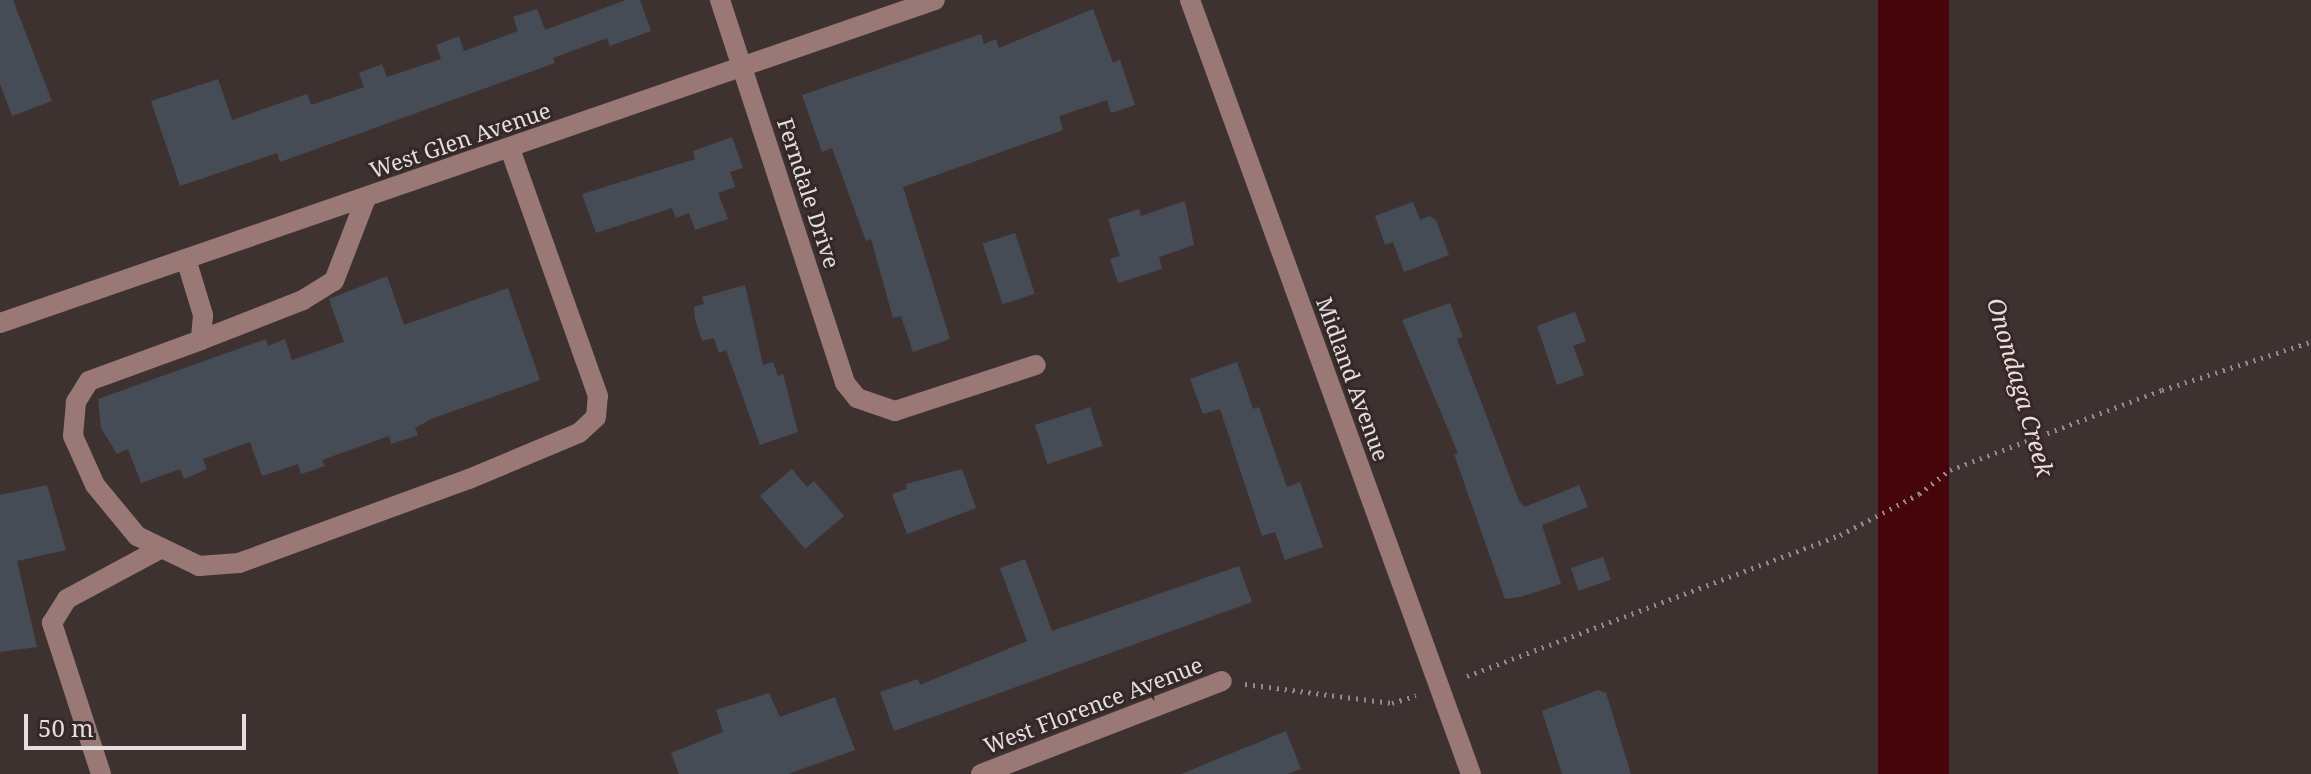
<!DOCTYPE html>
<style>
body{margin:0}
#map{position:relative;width:2311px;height:774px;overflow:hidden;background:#3e3231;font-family:"Noto Serif",serif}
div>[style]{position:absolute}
.water>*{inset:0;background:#46050b;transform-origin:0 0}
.building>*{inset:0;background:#464c55;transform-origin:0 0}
.path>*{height:5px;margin-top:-2.5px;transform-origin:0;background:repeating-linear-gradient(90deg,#948a8a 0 2px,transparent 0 8px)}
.minor>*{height:20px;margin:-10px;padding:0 10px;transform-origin:10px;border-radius:10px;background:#9a7876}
span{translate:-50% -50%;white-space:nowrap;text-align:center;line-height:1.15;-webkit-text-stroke:6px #342828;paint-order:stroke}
.street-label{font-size:22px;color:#e6dede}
.water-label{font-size:24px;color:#f2dcda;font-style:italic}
.scale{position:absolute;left:24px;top:714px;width:222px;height:36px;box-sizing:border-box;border:4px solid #e6dede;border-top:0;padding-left:10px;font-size:24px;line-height:28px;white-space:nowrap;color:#e6dede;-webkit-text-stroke:6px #342828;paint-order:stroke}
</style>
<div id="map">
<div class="water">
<div style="left:1878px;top:0;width:71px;height:803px"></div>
</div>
<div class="building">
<div style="clip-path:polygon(0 0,13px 0,52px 101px,12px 116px,0 84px)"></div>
<div style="clip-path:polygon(626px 0,640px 0,651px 31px,610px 46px,607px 38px,553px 58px,555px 63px,280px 162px,277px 153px,180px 186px,151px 101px,218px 79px,232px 120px,307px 94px,311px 105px,364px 87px,359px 73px,382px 64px,387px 77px,441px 59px,436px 45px,459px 36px,464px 51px,518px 31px,513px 17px,537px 9px,545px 30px)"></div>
<div style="clip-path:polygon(1093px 9px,1113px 63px,1120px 60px,1135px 105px,1111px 113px,1107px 100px,1059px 116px,1063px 130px,903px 187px,950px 339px,913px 352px,901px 316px,893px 318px,871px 239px,866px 241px,832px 148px,822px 152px,802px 95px,981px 34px,984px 44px,996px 39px,999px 48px)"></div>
<div style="clip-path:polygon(732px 137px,743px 168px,730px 172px,735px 187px,718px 193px,728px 219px,695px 230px,689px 213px,676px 218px,672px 208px,596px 233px,582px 194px,695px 159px,693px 151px)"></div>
<div style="clip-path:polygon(1185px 201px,1194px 245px,1159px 257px,1162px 269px,1118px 283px,1110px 259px,1120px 256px,1108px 219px,1139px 209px,1141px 216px)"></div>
<div style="clip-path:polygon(1413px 202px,1420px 220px,1430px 216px,1436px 220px,1449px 255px,1404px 272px,1393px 242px,1385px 245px,1375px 216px)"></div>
<div style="left:1015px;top:233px;width:64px;height:34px;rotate:72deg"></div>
<div style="clip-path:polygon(387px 276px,404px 325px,508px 288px,540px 380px,431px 419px,415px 428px,418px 435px,391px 444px,389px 436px,322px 460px,325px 466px,301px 474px,298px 464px,262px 476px,250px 442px,203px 459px,207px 469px,184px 479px,180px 469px,141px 483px,128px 449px,117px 454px,101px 428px,98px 399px,266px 339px,268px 346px,285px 339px,292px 360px,344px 342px,329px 299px)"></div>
<div style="clip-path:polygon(745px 285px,763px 365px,773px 362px,778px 376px,783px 374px,798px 432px,760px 445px,726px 350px,719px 353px,714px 338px,702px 341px,695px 319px,694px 307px,704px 304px,702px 297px)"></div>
<div style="clip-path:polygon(1450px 303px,1463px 337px,1457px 339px,1519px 501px,1525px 507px,1579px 485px,1588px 507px,1542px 525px,1561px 584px,1520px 597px,1505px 599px,1454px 454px,1458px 453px,1402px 320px)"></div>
<div style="clip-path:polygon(1575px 312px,1586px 341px,1573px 346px,1584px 375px,1557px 385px,1537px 326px)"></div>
<div style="clip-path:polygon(1237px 362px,1253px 409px,1259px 407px,1287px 487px,1300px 482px,1323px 547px,1285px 560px,1275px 532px,1262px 536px,1220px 409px,1203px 414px,1190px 379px)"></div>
<div style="left:1090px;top:407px;width:41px;height:58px;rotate:72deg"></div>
<div style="clip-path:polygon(792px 469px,807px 487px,814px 481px,844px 516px,805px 549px,760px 496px)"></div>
<div style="clip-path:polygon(962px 469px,976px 508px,907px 534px,892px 494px,907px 489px,906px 484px)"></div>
<div style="clip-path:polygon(47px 485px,66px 550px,17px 561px,37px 647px,0 652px,0 495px)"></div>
<div style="left:1603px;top:557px;width:24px;height:34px;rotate:71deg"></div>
<div style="clip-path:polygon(1025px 559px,1052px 631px,1239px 566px,1252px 602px,894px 731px,880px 692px,918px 679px,920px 685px,1027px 641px,1000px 568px)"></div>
<div style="clip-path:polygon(1598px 690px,1606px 693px,1631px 774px,1562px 774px,1542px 711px)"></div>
<div style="clip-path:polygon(769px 693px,780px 717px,835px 697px,855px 750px,788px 774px,679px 774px,671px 753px,723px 732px,716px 710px)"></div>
<div style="clip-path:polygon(1286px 731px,1301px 769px,1288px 774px,1181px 774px)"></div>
</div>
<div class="path">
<div style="left:1467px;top:676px;width:399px;rotate:-20.7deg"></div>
<div style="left:1840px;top:535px;width:89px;rotate:-27.4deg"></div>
<div style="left:1919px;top:494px;width:39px;rotate:-38deg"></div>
<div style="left:1950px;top:470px;width:227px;rotate:-20.7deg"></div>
<div style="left:2162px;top:390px;width:157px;rotate:-17.9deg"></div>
<div style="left:1245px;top:684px;width:148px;rotate:7.4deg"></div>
<div style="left:1392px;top:703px;width:25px;rotate:-18deg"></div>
</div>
<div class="minor">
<div style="left:720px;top:0;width:403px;rotate:71.9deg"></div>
<div style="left:845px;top:383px;width:19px;rotate:51deg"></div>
<div style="left:857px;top:398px;width:40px;rotate:18.9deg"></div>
<div style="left:895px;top:411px;width:148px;rotate:-18.1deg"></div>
<div style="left:1190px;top:0;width:823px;rotate:70.05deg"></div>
<div style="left:186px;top:259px;width:59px;rotate:73.1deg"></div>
<div style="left:203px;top:315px;width:25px;rotate:95deg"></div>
<div style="left:201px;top:340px;width:119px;rotate:159.9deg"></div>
<div style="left:89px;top:381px;width:25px;rotate:122deg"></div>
<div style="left:76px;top:402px;width:34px;rotate:95deg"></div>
<div style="left:73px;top:436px;width:54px;rotate:65.8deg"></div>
<div style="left:95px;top:485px;width:66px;rotate:50.5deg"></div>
<div style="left:137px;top:536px;width:69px;rotate:25.8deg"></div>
<div style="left:199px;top:566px;width:40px;rotate:-4.3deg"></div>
<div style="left:239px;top:563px;width:245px;rotate:-20.1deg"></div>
<div style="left:469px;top:479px;width:119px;rotate:-22.7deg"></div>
<div style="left:579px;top:433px;width:23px;rotate:-43deg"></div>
<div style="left:596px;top:417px;width:21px;rotate:-85deg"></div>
<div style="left:598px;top:396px;width:262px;rotate:-109.6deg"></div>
<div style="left:0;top:323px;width:989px;rotate:-19.06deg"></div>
<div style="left:201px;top:340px;width:110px;rotate:-21.4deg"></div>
<div style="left:303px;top:300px;width:36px;rotate:-32deg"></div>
<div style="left:334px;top:281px;width:89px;rotate:-68.9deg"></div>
<div style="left:101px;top:774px;width:159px;rotate:-108deg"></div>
<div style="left:52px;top:623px;width:28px;rotate:-58deg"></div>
<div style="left:67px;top:599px;width:103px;rotate:-28.3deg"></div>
<div style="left:981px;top:774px;width:258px;rotate:-21.1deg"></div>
</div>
<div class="street-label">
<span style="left:460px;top:140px;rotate:-19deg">West Glen Avenue</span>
<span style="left:809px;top:193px;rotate:72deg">Ferndale Drive</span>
<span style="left:1353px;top:379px;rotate:70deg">Midland Avenue</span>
<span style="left:1093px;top:705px;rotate:-21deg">West Florence Avenue</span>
</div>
<div class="water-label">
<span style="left:2021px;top:387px;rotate:74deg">Onondaga Creek</span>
</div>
<div class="scale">50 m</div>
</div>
